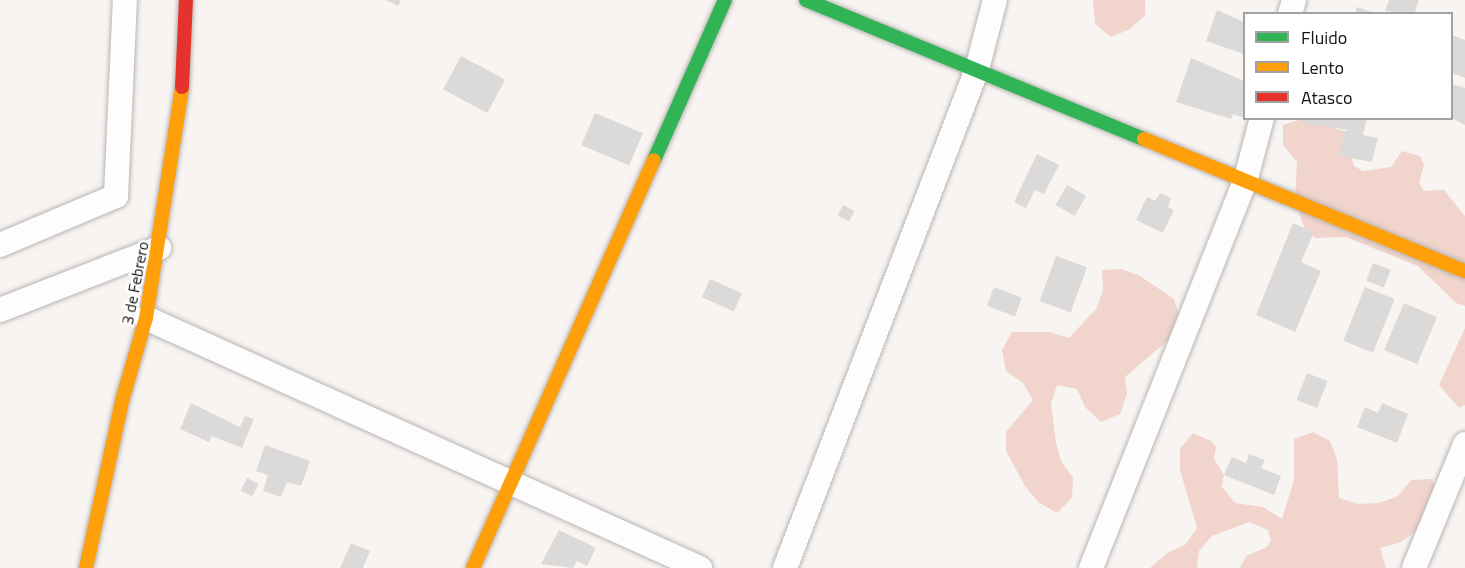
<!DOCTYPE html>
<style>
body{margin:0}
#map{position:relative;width:1465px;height:568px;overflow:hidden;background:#f8f4f2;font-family:"Titillium Web",sans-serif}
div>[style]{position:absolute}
.green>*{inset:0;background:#f1d4cb}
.building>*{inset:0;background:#dcdad8;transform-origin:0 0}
.roads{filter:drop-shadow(0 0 2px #b8b5b4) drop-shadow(0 0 2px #b8b5b4)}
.street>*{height:24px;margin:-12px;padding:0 12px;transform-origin:12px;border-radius:12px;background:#fefdfd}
.fast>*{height:14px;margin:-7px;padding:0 7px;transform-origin:7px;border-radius:7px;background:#30b455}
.slow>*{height:14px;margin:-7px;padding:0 7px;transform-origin:7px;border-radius:7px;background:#ff9f0a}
.jam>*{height:14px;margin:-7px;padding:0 7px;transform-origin:7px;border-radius:7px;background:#e5322d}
span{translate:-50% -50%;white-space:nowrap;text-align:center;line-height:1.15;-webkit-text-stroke:5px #fff;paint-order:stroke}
.street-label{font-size:16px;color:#161313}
.legend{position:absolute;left:1243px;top:12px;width:210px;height:108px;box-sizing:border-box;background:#fff;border:2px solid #a2a1a1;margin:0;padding:8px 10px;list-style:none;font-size:18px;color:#161313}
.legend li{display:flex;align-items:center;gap:12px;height:30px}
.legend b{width:30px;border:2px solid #a2a1a1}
</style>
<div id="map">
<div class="green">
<div style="clip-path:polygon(1093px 0,1145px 0,1145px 15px,1130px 29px,1111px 37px,1095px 24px)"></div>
<div style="clip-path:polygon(1302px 119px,1344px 131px,1354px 166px,1363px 171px,1391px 167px,1402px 151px,1420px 156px,1424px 165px,1419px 183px,1424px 191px,1444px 190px,1465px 216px,1465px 306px,1456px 303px,1418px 266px,1346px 237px,1315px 238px,1306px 232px,1295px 202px,1297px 162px,1283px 145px,1283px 125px)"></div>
<div style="clip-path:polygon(1121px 269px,1140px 276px,1174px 299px,1180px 318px,1172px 337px,1125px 377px,1127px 394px,1120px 414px,1101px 422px,1085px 407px,1077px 389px,1057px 385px,1051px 404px,1056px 443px,1061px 461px,1073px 478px,1072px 498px,1057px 513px,1038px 502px,1025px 486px,1006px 451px,1006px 432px,1033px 400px,1023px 383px,1006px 371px,1002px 350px,1012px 332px,1049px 332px,1069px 338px,1096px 309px,1103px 291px,1102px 270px)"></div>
<div style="clip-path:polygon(1465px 328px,1465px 405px,1459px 408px,1439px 385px)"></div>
<div style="clip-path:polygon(1313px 432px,1330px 441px,1337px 459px,1339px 498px,1358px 504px,1379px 503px,1398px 496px,1411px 480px,1432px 479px,1441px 498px,1435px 517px,1401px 542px,1380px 548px,1386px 568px,1240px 568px,1246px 556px,1267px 547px,1271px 540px,1268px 530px,1249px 522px,1212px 536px,1199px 551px,1197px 568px,1150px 568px,1167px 553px,1185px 545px,1197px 528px,1180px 470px,1180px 449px,1193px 433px,1211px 441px,1216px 447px,1214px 459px,1224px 475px,1222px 487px,1235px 503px,1263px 507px,1282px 519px,1294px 480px,1294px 439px)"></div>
</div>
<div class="building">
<div style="clip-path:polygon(386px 0,401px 0,398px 6px)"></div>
<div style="clip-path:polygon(1389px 0,1419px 0,1414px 14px,1385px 11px)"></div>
<div style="clip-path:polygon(1357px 7px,1374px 13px,1374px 14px,1355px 14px)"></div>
<div style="clip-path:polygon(1217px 10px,1244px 22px,1244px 54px,1206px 41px)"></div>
<div style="clip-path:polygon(1452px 35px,1465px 40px,1465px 78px,1452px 73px)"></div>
<div style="left:461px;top:56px;width:50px;height:38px;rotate:28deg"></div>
<div style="clip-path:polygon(1191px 58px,1244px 81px,1244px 118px,1233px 114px,1231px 119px,1176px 102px)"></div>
<div style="clip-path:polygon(1452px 84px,1465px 88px,1465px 125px,1452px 118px)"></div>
<div style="left:595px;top:113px;width:52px;height:35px;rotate:23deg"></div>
<div style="clip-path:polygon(1304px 118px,1367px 118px,1363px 135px,1378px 138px,1372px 162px,1339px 156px,1344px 131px,1348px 130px,1303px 123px)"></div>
<div style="clip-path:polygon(1037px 154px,1059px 165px,1044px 194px,1035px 190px,1026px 208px,1014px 202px)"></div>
<div style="left:1067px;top:185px;width:22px;height:23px;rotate:30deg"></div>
<div style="clip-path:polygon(1160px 193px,1171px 198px,1168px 207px,1174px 210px,1163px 233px,1136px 220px,1147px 197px,1155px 201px)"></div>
<div style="left:843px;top:205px;width:13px;height:12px;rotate:27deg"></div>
<div style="clip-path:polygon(1293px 223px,1314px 232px,1301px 262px,1321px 271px,1295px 332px,1256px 315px)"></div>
<div style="left:1056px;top:256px;width:33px;height:48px;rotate:20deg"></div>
<div style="left:1373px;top:263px;width:19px;height:19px;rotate:21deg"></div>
<div style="left:710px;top:279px;width:35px;height:20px;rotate:24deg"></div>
<div style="left:994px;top:287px;width:30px;height:20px;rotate:21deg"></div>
<div style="left:1365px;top:287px;width:32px;height:58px;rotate:22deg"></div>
<div style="left:1404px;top:303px;width:36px;height:51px;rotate:23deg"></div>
<div style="left:1307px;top:373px;width:22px;height:29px;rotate:21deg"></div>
<div style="clip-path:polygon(191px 403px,240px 427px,245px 416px,254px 419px,242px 448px,212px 436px,209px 442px,180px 429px)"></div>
<div style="clip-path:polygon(1382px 403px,1408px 414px,1397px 443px,1357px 427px,1365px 407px,1378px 413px)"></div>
<div style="clip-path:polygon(265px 445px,310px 461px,301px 486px,287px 482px,281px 497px,263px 491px,268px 475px,256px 471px)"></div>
<div style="clip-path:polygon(1249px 454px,1265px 460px,1261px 468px,1281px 476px,1274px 495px,1224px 475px,1232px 457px,1246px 463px)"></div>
<div style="left:247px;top:478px;width:13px;height:14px;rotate:27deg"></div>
<div style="clip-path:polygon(559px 530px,596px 548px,587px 566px,577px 561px,573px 568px,541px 564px)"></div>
<div style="clip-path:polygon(351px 543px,370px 551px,363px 568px,340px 568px)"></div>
</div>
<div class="roads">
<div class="street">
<div style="left:1290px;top:14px;width:15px;rotate:-74deg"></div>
<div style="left:0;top:245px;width:126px;rotate:-22.9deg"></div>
<div style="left:116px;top:196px;width:196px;rotate:-87.4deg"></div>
<div style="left:0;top:310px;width:171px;rotate:-21.3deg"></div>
<div style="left:146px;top:318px;width:608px;rotate:24.29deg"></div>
<div style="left:785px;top:568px;width:535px;rotate:-68.95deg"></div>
<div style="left:977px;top:69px;width:71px;rotate:-75.4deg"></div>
<div style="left:1091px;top:568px;width:420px;rotate:-68.3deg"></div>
<div style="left:1246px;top:178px;width:62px;rotate:-75.1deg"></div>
<div style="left:1414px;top:568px;width:134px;rotate:-67.6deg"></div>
</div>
<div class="fast">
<div style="left:806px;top:0;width:365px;rotate:22.4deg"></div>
<div style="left:654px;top:160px;width:175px;rotate:-66.1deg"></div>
</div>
<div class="slow">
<div style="left:1144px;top:139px;width:347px;rotate:22.4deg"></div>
<div style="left:86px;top:568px;width:171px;rotate:-77.8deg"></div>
<div style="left:122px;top:401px;width:86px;rotate:-73.9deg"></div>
<div style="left:146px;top:318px;width:234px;rotate:-81.1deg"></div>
<div style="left:473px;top:568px;width:446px;rotate:-66.1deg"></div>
</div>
<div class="jam">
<div style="left:182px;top:87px;width:87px;rotate:-87.4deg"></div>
</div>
</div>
<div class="street-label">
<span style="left:135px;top:283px;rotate:-79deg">3 de Febrero</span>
</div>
<ul class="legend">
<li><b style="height:8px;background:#30b455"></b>Fluido</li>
<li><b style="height:8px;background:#ff9f0a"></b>Lento</li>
<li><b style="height:8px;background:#e5322d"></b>Atasco</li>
</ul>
</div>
